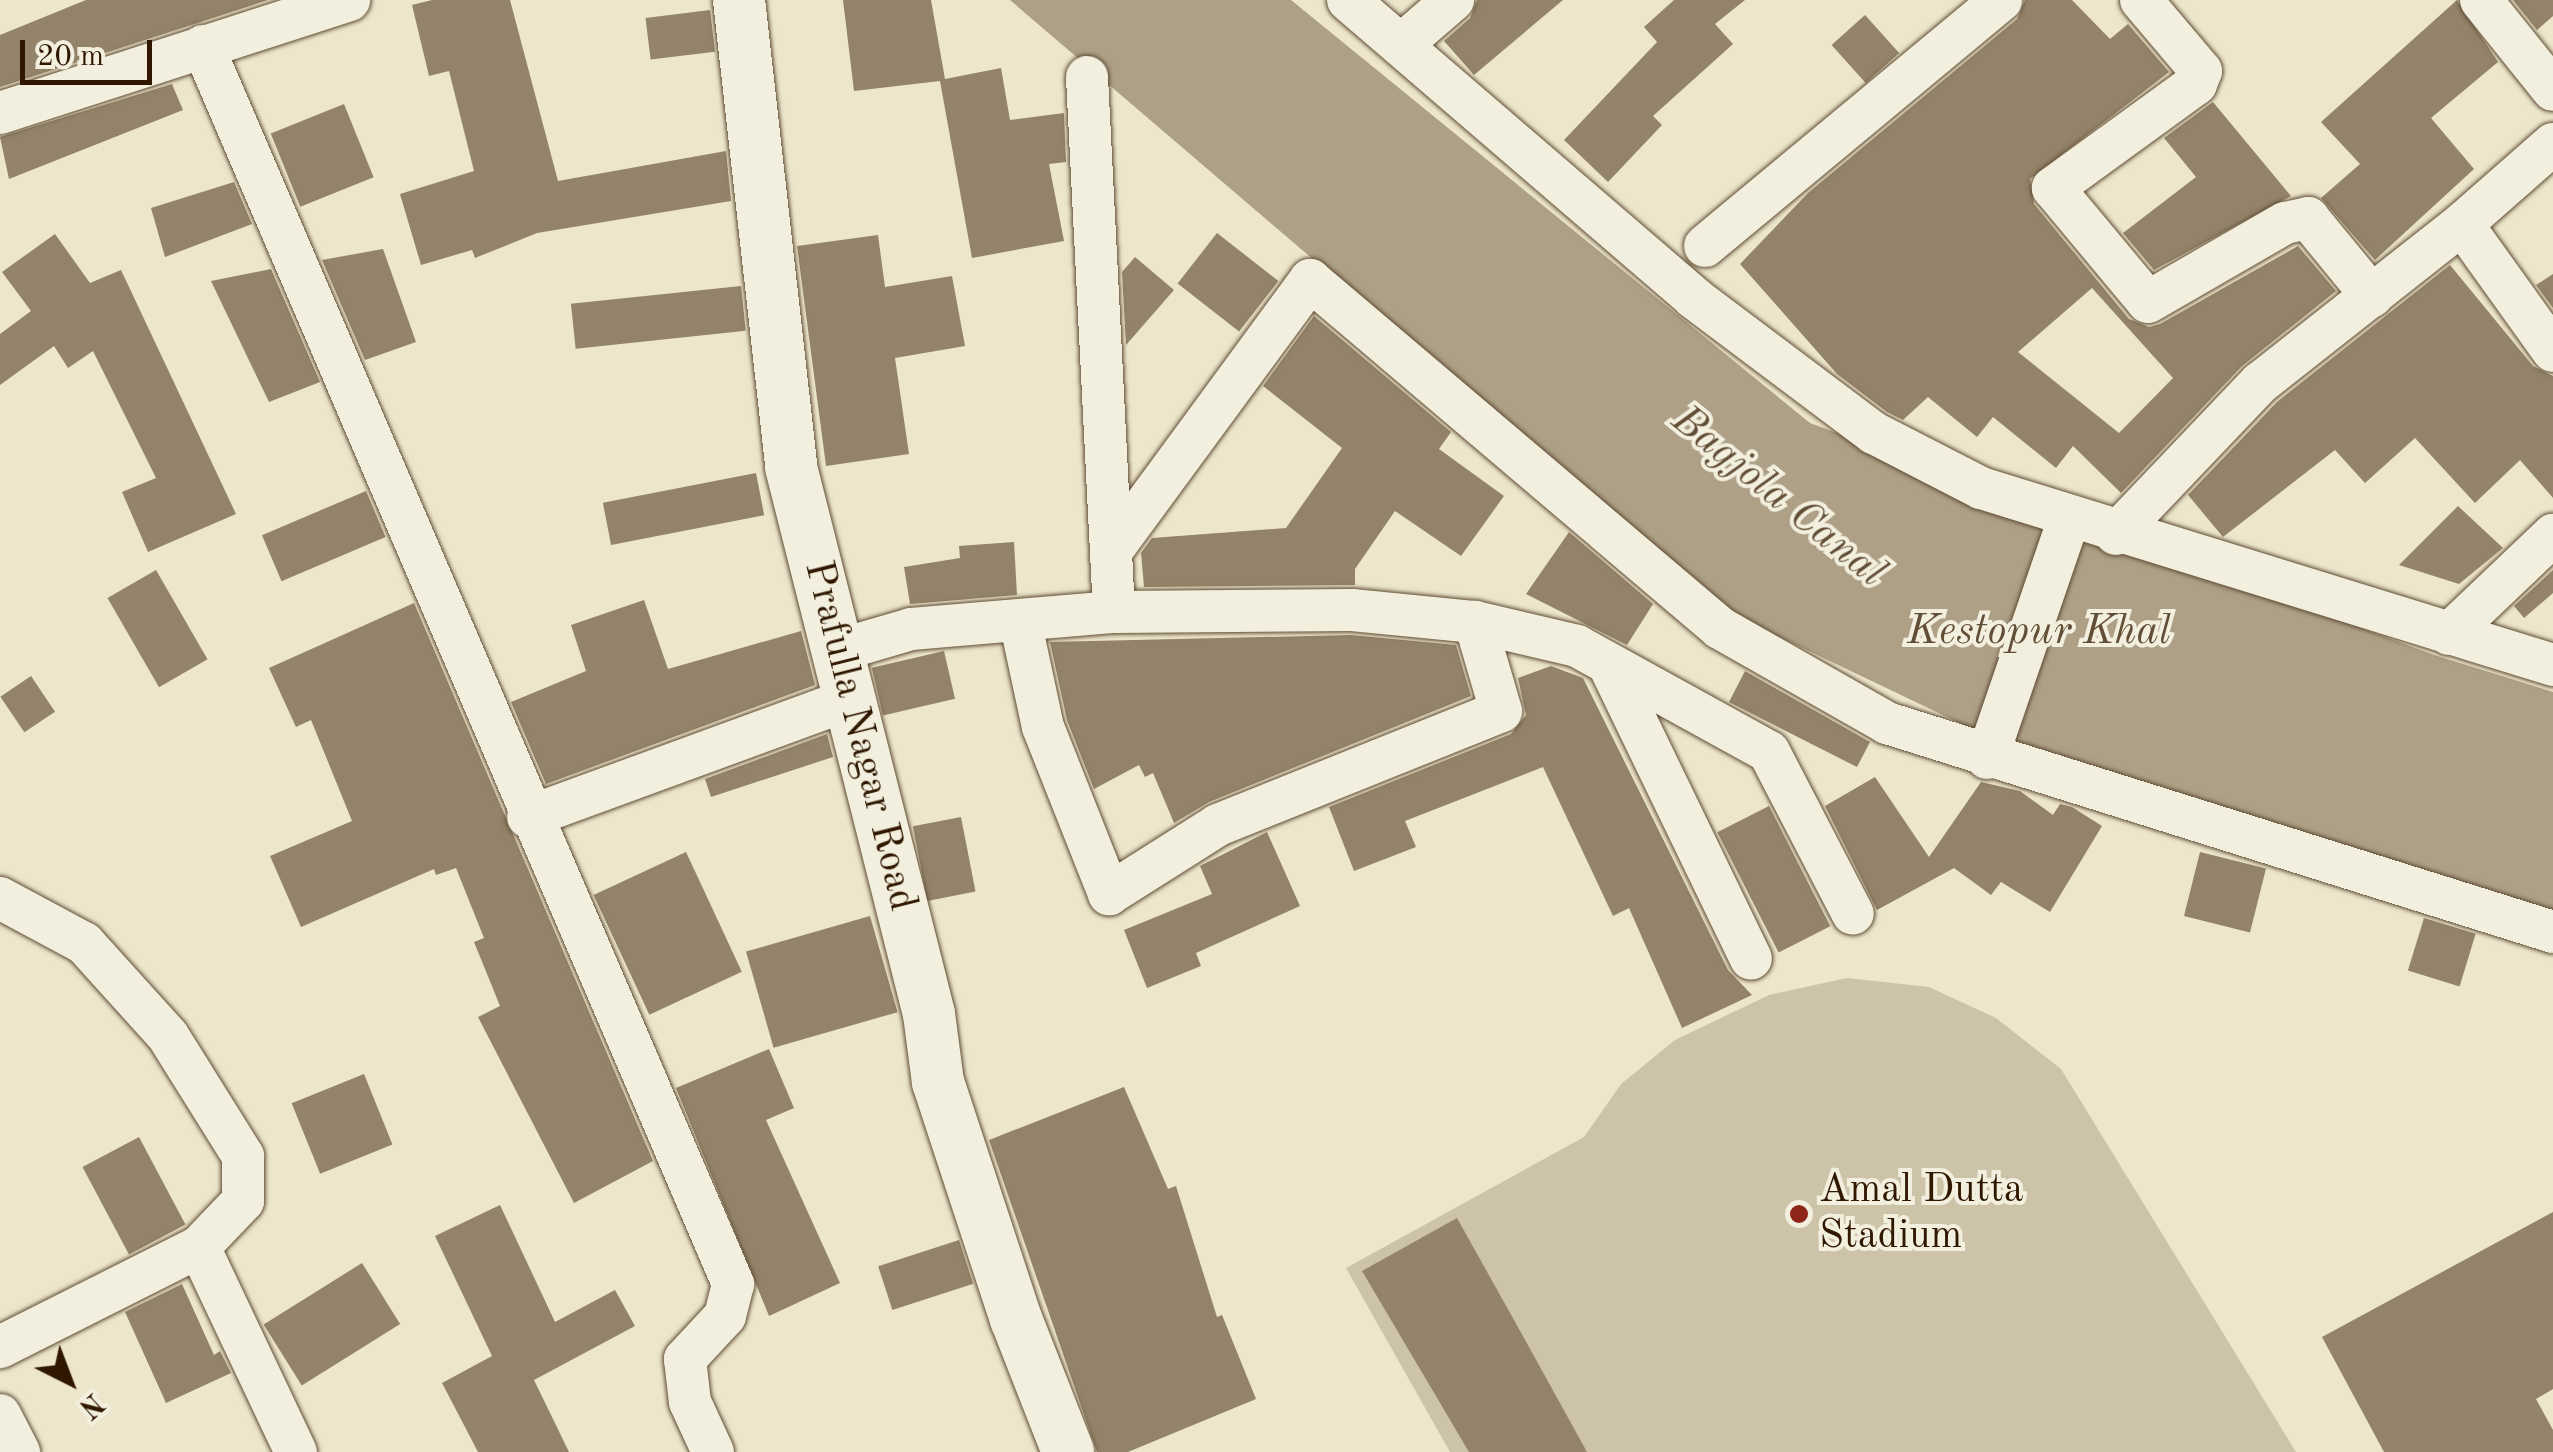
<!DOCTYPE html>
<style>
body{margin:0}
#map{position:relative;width:2553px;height:1452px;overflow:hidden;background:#ede6cc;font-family:"Old Standard TT",serif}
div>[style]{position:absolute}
.green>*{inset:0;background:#cdc3a9}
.water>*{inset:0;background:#ada087}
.building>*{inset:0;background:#92836a;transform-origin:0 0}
.roads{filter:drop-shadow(0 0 2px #5f4c33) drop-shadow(0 0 2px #5f4c33)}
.minor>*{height:42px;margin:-21px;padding:0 21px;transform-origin:21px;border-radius:21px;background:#f3efde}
.tertiary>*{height:52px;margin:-26px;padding:0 26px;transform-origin:26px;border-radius:26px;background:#f3efde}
.dots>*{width:28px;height:28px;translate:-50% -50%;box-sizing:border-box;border:5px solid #f3efde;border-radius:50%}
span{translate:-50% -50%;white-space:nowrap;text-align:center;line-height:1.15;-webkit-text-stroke:8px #f3efde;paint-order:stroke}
.street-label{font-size:40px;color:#301800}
.poi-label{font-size:40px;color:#301800}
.left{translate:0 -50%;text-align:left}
.water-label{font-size:42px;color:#624e36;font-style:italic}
.north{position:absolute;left:20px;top:1332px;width:100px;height:100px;-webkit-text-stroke:8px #f3efde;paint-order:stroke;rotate:138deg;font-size:28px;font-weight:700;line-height:40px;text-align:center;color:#301800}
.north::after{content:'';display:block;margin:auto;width:35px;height:45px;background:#301800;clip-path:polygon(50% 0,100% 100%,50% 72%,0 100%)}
.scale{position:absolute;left:20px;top:40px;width:132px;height:45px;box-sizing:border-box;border:5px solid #301800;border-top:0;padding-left:12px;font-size:30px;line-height:35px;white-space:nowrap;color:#301800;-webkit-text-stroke:8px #f3efde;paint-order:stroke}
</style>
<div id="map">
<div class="green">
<div style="clip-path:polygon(1847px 978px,1929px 987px,1996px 1018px,2061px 1069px,2296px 1452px,1450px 1452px,1346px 1268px,1584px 1137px,1621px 1084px,1675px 1040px,1769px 995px)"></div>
</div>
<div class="water">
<div style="clip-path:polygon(1010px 0,1291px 0,1810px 423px,2434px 655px,2553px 692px,2553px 918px,1993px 739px,1723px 610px)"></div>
</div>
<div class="building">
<div style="clip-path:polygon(86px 0,268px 0,0 87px,0 35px)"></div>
<div style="clip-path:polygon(432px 0,510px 0,558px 181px,726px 151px,731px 201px,537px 233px,475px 258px,472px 250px,421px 265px,400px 194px,474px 171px,449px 71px,429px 76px,412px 5px)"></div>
<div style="clip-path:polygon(843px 0,931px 0,945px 79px,1001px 68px,1010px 120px,1064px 113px,1066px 162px,1049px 164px,1064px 241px,972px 258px,940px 81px,854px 91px)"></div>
<div style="clip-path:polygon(1477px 0,1563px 0,1474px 75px,1444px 41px,1470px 18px)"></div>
<div style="clip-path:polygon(1674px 0,1745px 0,1715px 24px,1733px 44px,1653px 116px,1662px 125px,1608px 182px,1564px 140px,1657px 42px,1644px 27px)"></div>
<div style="clip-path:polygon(evenodd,2025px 0,2072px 0,2110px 39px,2128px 24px,2169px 72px,2030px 179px,2034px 204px,2129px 319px,2149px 327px,2160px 324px,2298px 246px,2336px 291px,2242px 366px,2121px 493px,2073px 446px,2056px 468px,1993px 417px,1977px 437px,1928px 397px,1903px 420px,1887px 412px,1837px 374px,1740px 264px,1808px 193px,2017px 19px,2025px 0,2092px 288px,2173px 378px,2119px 433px,2018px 352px,2092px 288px)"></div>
<div style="clip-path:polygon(2457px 0,2498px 62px,2431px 118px,2474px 169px,2375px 260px,2321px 198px,2360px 164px,2321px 122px)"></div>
<div style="clip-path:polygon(2513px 0,2553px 0,2553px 16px,2537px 30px)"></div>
<div style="left:710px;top:10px;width:42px;height:65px;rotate:83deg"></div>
<div style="left:1865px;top:15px;width:51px;height:45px;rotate:48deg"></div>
<div style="clip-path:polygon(172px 84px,183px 110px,9px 179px,0 137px)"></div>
<div style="clip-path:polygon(2213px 102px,2291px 196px,2154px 270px,2123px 233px,2196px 177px,2164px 138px)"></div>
<div style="left:344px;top:104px;width:79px;height:79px;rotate:68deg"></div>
<div style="clip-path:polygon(234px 182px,252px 224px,165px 257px,151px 208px)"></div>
<div style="left:1217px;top:233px;width:78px;height:64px;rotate:38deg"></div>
<div style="clip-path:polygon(55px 234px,90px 283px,121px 270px,236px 514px,148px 552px,122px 492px,156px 478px,93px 351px,68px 368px,54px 346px,0 385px,0 334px,31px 311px,2px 272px)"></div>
<div style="clip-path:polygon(878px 235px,885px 287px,952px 276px,965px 346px,895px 358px,909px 454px,826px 466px,797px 246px)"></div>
<div style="clip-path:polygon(383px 249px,416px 342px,365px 360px,322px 260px)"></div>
<div style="clip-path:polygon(1135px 257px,1174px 290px,1126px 345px,1122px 272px)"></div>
<div style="clip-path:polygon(2450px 265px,2533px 366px,2553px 376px,2553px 498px,2520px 460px,2475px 503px,2415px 438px,2365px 483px,2335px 450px,2223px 537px,2188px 495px,2277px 402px)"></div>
<div style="clip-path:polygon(271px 269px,320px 382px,269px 402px,211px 281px)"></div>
<div style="clip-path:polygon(2553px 274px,2553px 308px,2536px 285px)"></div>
<div style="left:741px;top:286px;width:45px;height:171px;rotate:84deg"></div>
<div style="clip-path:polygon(1314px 316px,1451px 432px,1439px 449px,1504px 496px,1461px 556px,1395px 511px,1355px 569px,1355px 585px,1144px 587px,1141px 553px,1152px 538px,1286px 528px,1342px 448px,1263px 386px)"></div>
<div style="left:756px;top:473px;width:43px;height:156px;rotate:79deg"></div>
<div style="left:366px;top:491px;width:50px;height:113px;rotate:67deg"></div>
<div style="clip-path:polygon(2458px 506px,2503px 548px,2459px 584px,2399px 565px)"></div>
<div style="clip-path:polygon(1569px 532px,1653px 604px,1627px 645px,1526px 594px)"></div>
<div style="clip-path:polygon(1014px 542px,1017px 595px,910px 604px,904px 567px,960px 558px,959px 546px)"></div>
<div style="left:156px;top:570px;width:103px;height:56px;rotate:60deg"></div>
<div style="clip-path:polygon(2553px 570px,2553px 593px,2524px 618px,2514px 606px)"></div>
<div style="clip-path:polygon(644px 600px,668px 669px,801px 631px,815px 685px,546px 784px,511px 702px,586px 671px,571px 625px)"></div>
<div style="clip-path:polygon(414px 603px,653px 1161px,574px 1203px,478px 1017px,500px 1006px,474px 942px,484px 938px,456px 868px,436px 875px,434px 869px,301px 927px,270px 856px,352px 821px,311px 720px,296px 727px,269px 668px)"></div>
<div style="clip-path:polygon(1351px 635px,1456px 645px,1471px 696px,1209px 802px,1174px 823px,1153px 773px,1145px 777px,1139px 765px,1094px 789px,1067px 720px,1050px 642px)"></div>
<div style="left:944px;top:651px;width:49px;height:74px;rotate:77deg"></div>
<div style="clip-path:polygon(1551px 666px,1583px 678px,1728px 970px,1752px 995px,1682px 1028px,1629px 908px,1613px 916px,1543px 767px,1405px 821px,1416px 847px,1354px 871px,1329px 807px,1511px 734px,1526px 715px,1518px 678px)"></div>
<div style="clip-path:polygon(1745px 671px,1870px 742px,1857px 767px,1729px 702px)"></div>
<div style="left:31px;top:676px;width:43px;height:37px;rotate:56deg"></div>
<div style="clip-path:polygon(827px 734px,833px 757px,711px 797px,705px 779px)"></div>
<div style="clip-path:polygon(1875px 777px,1929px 857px,1981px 782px,2020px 791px,2053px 815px,2060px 804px,2072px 807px,2102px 826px,2050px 912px,2001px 882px,1991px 895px,1954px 868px,1877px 910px,1825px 806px)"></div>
<div style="left:1769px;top:806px;width:135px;height:58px;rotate:63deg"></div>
<div style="left:961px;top:817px;width:76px;height:49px;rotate:79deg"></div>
<div style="clip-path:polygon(1267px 832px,1300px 906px,1196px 953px,1201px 966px,1147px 988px,1124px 930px,1212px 894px,1200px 866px)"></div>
<div style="left:686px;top:852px;width:132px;height:102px;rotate:65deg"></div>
<div style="left:2200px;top:852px;width:68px;height:66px;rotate:14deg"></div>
<div style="left:870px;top:916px;width:100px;height:129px;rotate:74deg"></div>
<div style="left:2424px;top:918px;width:54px;height:55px;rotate:17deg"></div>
<div style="clip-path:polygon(769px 1049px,794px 1108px,766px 1120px,840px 1283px,769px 1316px,676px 1088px)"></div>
<div style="left:364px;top:1074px;width:76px;height:78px;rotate:68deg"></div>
<div style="clip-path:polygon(1124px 1087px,1168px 1189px,1176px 1186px,1217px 1317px,1222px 1315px,1256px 1399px,1128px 1452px,1097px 1452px,989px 1140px)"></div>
<div style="left:139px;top:1137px;width:99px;height:64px;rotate:62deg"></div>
<div style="clip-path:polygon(500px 1205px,555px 1322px,615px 1290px,635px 1326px,534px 1380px,569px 1452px,478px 1452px,442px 1383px,492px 1356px,435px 1236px)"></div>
<div style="clip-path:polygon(2553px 1212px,2553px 1389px,2536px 1399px,2553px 1430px,2553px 1452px,2384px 1452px,2322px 1337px)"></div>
<div style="clip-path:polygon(1457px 1218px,1514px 1320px,1587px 1452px,1469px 1452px,1362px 1271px)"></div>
<div style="left:959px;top:1240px;width:46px;height:85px;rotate:72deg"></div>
<div style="left:362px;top:1263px;width:72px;height:116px;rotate:58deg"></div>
<div style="clip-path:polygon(182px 1284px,214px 1355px,220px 1351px,231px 1373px,166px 1403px,125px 1312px)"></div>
</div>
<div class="roads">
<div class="minor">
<div style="left:1348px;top:0;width:457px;rotate:40.7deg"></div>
<div style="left:1694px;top:298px;width:225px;rotate:36.9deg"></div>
<div style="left:1874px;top:433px;width:120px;rotate:27.2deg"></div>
<div style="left:1981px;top:488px;width:599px;rotate:17.19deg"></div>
<div style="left:2141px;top:0;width:93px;rotate:49.8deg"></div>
<div style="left:2201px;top:71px;width:14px;rotate:111deg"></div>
<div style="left:2196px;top:84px;width:177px;rotate:144deg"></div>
<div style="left:2053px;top:188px;width:148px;rotate:50.2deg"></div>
<div style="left:2148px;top:302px;width:158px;rotate:-30deg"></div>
<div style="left:2285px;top:223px;width:24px;rotate:-12deg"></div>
<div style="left:2308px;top:218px;width:101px;rotate:50.6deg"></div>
<div style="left:2481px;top:0;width:115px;rotate:51.3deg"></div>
<div style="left:1401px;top:45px;width:69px;rotate:-40.9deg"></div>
<div style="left:203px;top:46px;width:1347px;rotate:66.82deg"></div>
<div style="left:733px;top:1284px;width:33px;rotate:104deg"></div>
<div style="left:725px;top:1316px;width:59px;rotate:132.9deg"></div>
<div style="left:685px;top:1359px;width:43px;rotate:83.4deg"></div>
<div style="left:690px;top:1402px;width:55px;rotate:65.3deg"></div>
<div style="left:1087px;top:77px;width:536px;rotate:87.11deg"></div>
<div style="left:0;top:113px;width:367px;rotate:-17.9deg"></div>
<div style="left:2553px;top:144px;width:121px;rotate:138.7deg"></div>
<div style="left:2462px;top:224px;width:156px;rotate:54.4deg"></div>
<div style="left:1705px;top:246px;width:385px;rotate:-39.7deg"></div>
<div style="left:2116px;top:534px;width:209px;rotate:-46.4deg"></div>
<div style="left:2260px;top:383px;width:257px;rotate:-38.2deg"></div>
<div style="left:1112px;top:550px;width:335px;rotate:-53.7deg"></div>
<div style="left:1310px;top:280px;width:538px;rotate:40.32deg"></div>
<div style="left:1720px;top:628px;width:192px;rotate:29.6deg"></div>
<div style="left:1887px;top:723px;width:698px;rotate:17.42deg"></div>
<div style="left:1020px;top:620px;width:109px;rotate:77.9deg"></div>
<div style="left:1043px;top:727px;width:180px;rotate:68.4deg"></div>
<div style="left:1109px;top:894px;width:129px;rotate:-32.3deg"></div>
<div style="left:1218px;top:825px;width:305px;rotate:-21.9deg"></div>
<div style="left:1501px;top:711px;width:93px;rotate:-106.3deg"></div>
<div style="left:2449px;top:634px;width:144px;rotate:-43.6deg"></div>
<div style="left:836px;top:651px;width:78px;rotate:-16.3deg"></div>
<div style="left:911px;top:629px;width:204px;rotate:-4.8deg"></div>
<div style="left:1114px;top:612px;width:238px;rotate:-0.5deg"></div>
<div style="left:1352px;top:610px;width:124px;rotate:5.6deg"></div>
<div style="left:1475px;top:622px;width:105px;rotate:13.2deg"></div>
<div style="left:1577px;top:646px;width:219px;rotate:28.9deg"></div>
<div style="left:1769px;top:752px;width:182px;rotate:62.6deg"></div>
<div style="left:1609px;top:665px;width:326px;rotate:64.2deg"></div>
<div style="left:1987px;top:758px;width:254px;rotate:-71.1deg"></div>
<div style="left:528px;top:817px;width:338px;rotate:-20.1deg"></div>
<div style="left:0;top:898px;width:95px;rotate:28.2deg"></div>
<div style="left:84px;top:943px;width:125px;rotate:47.9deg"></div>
<div style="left:168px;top:1036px;width:142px;rotate:58deg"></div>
<div style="left:243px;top:1156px;width:45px;rotate:90deg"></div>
<div style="left:243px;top:1201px;width:64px;rotate:133.7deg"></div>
<div style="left:199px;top:1247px;width:223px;rotate:153.3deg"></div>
<div style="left:199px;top:1247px;width:227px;rotate:64.7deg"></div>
<div style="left:0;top:1415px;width:42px;rotate:62.8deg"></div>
</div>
<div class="tertiary">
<div style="left:739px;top:0;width:470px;rotate:83.6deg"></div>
<div style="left:791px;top:467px;width:564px;rotate:75.84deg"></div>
<div style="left:929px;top:1014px;width:69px;rotate:82.5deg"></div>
<div style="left:938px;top:1082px;width:250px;rotate:71.8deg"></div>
<div style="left:1016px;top:1319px;width:143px;rotate:68.6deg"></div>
</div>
</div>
<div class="dots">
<div style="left:1799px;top:1214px;background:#8f2418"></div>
</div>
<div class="street-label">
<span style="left:859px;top:736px;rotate:76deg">Prafulla Nagar Road</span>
</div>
<div class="poi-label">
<span class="left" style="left:1819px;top:1214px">Amal Dutta<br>Stadium</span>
</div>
<div class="water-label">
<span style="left:1778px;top:497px;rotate:39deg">Bagjola Canal</span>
<span style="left:2039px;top:632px">Kestopur Khal</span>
</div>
<div class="north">N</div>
<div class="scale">20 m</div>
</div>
